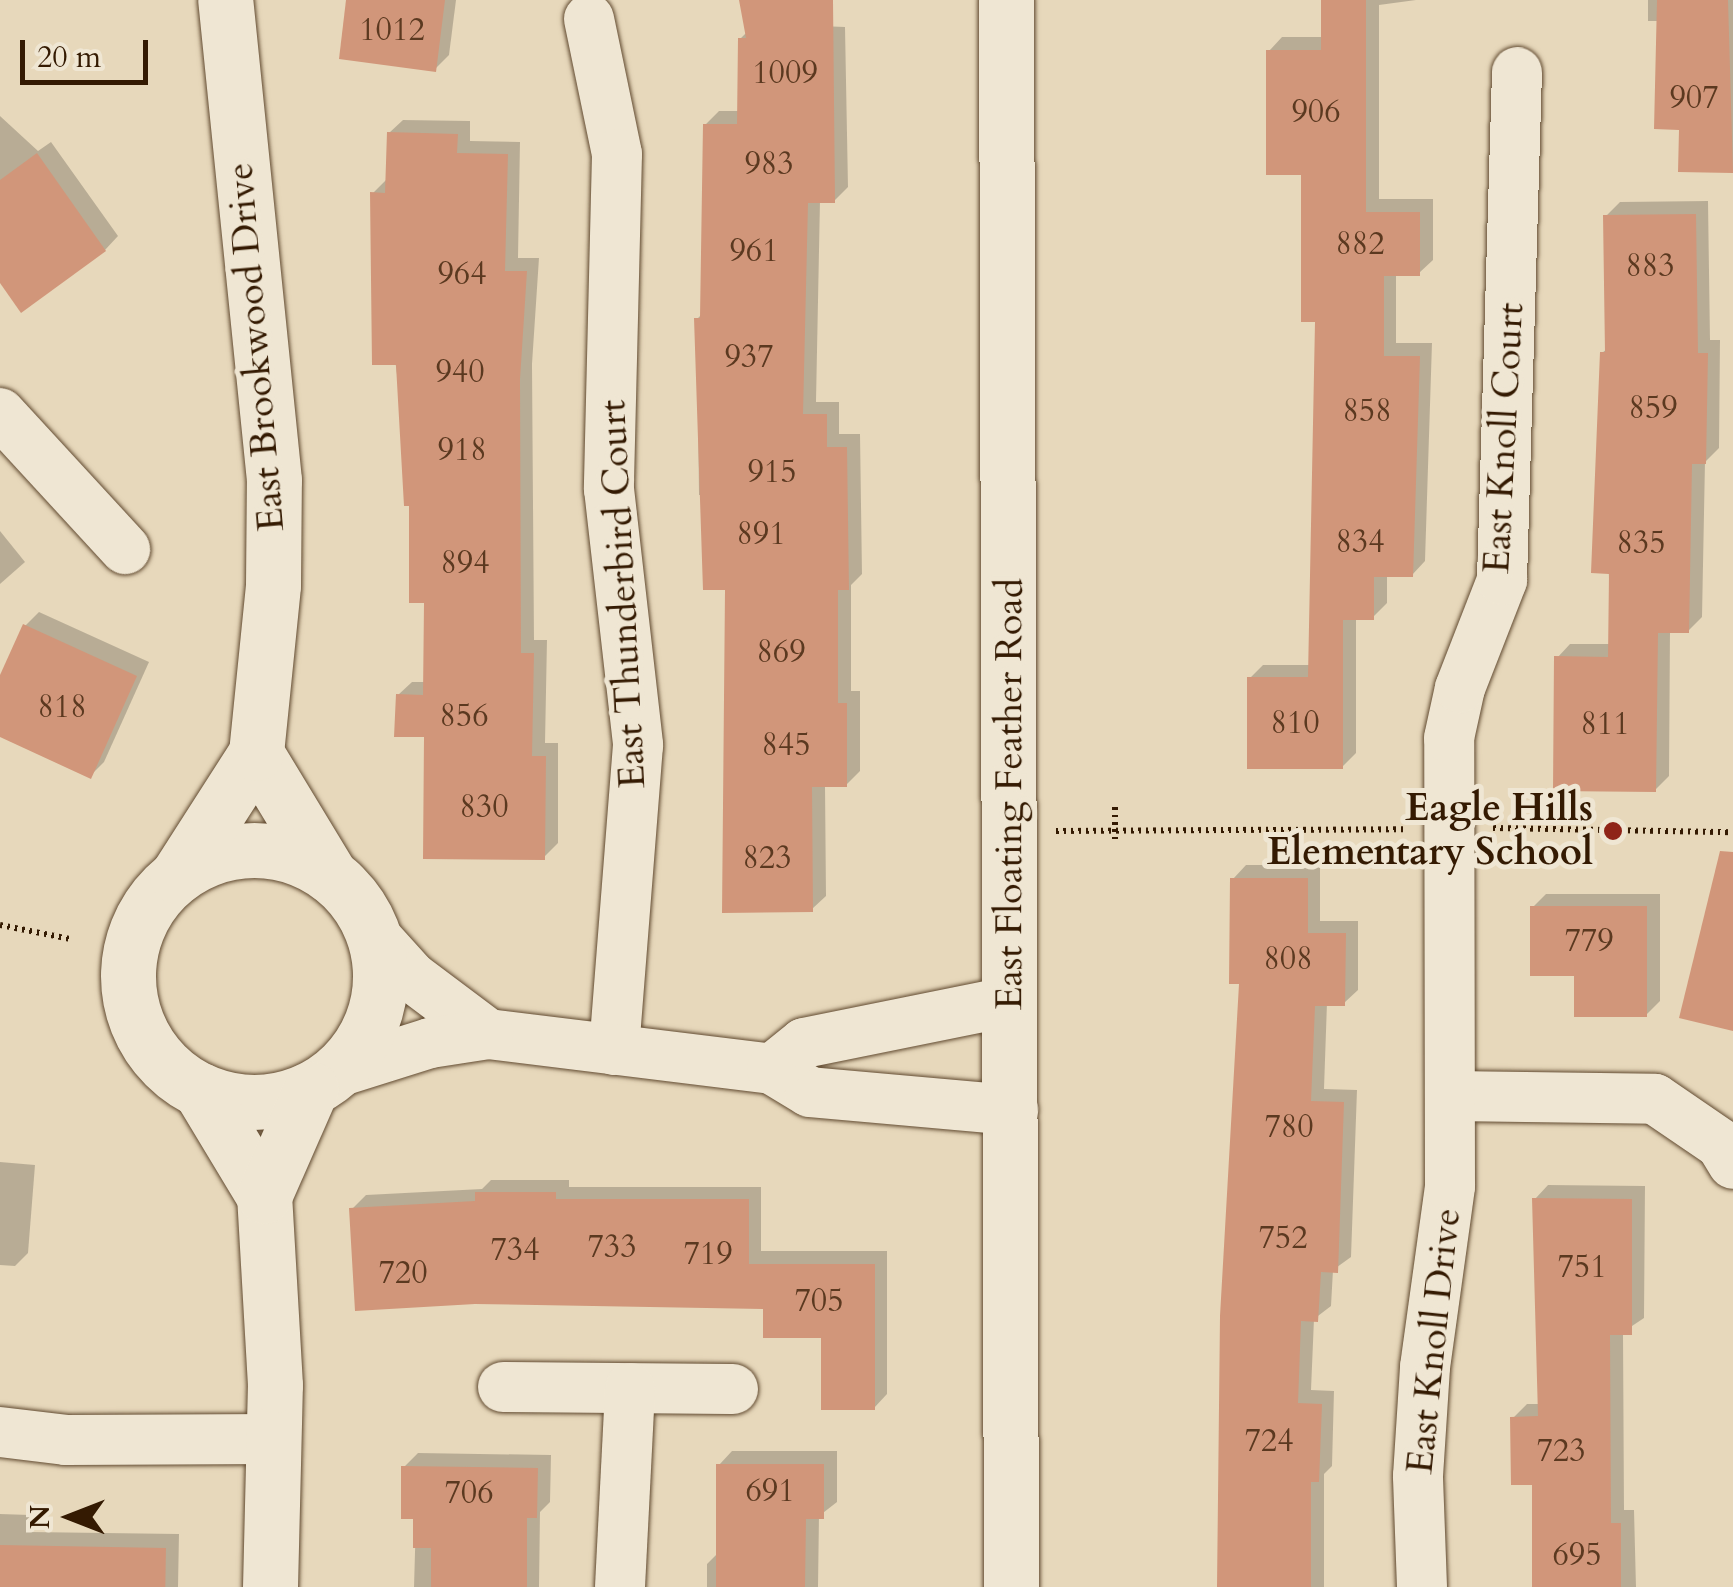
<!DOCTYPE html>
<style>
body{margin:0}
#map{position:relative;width:1733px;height:1587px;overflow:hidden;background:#e7d8bb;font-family:Cardo,serif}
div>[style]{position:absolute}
.shadow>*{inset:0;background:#0003}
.building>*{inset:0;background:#d1967a;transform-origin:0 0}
.path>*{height:6px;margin-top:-3px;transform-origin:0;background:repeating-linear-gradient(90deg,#341a02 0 2.5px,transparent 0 7.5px)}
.roads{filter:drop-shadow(0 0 2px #614a30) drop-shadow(0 0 2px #614a30)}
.street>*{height:50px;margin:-25px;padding:0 25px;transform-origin:25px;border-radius:25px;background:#efe6d3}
.secondary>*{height:55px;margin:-27.5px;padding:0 27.5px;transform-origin:27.5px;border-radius:27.5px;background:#efe6d3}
.secondary>.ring{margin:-27.5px;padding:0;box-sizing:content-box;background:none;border:55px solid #efe6d3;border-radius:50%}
.dots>*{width:28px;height:28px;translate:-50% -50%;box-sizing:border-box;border:5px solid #efe6d3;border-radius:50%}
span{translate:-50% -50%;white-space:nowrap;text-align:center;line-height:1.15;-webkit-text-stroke:10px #efe6d3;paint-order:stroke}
.number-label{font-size:32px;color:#5b3920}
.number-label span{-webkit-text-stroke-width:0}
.street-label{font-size:38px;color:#341a02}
.poi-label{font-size:38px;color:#341a02;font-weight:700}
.right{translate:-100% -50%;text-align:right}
.north{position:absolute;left:20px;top:1467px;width:100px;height:100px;-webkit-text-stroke:8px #efe6d3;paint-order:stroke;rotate:270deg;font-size:28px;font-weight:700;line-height:40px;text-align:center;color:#341a02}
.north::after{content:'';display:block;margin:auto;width:35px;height:45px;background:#341a02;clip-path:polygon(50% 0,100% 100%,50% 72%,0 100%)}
.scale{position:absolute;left:20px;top:40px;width:128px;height:45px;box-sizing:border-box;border:5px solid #341a02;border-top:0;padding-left:12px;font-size:30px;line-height:35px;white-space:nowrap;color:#341a02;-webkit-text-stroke:8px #efe6d3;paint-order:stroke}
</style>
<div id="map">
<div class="shadow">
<div style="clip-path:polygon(349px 0,456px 0,449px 55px,435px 69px)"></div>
<div style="clip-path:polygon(741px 0,814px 0,820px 26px,845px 27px,848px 187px,834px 201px,820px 201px,816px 402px,839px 402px,839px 434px,860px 434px,862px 574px,851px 585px,851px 691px,860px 691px,860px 771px,846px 785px,825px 785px,826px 896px,812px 909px,704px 495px,699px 495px,697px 319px,702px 314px,705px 125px,719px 111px,740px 111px,740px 39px,747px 32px)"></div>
<div style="clip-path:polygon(1324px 0,1416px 0,1379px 5px,1379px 199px,1433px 199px,1433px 260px,1419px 273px,1396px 273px,1396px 343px,1432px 343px,1425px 561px,1412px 575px,1387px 575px,1387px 603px,1373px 617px,1356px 617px,1356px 753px,1342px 767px,1250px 678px,1263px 665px,1310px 665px,1318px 320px,1303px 172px,1269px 51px,1282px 37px,1324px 37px)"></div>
<div style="clip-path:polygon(1648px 0,1733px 0,1733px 171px,1681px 170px,1681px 127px,1659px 21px,1648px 21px)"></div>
<div style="clip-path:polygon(0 116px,38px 151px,51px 142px,118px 236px,105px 250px,0 278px)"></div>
<div style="clip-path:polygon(403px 120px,470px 121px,470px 141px,520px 142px,518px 258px,539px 258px,532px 364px,534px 640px,547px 640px,545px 743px,558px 743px,558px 843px,544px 857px,427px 735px,398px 695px,412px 682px,425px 682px,427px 601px,373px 193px,388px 178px,389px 133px)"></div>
<div style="clip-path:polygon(1708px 201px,1710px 340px,1720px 340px,1719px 448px,1705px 462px,1702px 617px,1688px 631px,1670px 631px,1669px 776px,1655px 790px,1557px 658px,1570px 644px,1611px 644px,1602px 353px,1608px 348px,1606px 216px,1620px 202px)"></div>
<div style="clip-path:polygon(0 531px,25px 562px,0 584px)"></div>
<div style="clip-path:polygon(39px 612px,149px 662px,104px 762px,90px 776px,0 734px,0 681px,25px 626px)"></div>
<div style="clip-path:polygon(1246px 865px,1320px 865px,1320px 921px,1358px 921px,1358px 990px,1344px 1003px,1327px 1003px,1324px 1089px,1357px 1090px,1351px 1257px,1333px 1270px,1331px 1306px,1314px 1319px,1311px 1390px,1334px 1391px,1332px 1466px,1324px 1474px,1324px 1587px,1221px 1587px,1242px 981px,1233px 879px)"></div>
<div style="clip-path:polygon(1546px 894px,1660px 894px,1660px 1001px,1646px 1015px,1576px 974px,1533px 907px)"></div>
<div style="clip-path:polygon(0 1162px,35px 1165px,28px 1253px,15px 1266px,0 1265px)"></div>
<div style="clip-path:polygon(491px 1180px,569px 1180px,569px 1187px,761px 1187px,761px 1251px,887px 1251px,887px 1394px,874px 1408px,824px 1335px,765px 1306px,352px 1209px,366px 1195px,482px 1189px)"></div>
<div style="clip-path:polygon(1548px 1185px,1645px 1186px,1644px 1318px,1623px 1332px,1624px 1510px,1634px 1510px,1636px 1587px,1533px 1587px,1535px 1482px,1513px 1418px,1527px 1404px,1540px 1404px,1535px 1199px)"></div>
<div style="clip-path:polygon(732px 1451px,837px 1451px,837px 1502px,819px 1516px,818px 1587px,707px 1587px,707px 1564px,719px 1552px,719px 1465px)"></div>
<div style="clip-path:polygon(418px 1453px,551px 1455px,550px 1502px,540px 1512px,539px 1587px,414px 1587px,416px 1517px,404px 1467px)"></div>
<div style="clip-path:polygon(0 1514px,30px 1515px,30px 1532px,179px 1534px,178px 1587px,0 1587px)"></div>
</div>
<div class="building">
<div style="clip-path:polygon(346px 0,445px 0,436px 72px,339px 59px)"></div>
<div style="clip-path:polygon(739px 0,833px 0,835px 203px,808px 203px,803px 414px,827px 414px,827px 447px,847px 447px,849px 590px,838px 590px,838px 703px,847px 703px,847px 787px,812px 787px,813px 912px,722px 913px,725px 590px,703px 590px,694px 318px,700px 318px,703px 124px,737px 124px,738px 38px,746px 38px)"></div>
<div style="clip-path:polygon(1321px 0,1366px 0,1366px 212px,1420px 212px,1420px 276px,1384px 276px,1384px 356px,1420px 356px,1413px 577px,1374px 577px,1374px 620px,1343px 620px,1343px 769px,1247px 769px,1247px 677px,1308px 677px,1315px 322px,1301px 322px,1301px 175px,1266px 175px,1266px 50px,1321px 50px)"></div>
<div style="clip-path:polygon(1657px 0,1728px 0,1733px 173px,1678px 172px,1679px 130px,1654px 129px)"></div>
<div style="clip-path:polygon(387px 132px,458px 134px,457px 153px,508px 154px,505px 271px,527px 271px,520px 379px,521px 653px,534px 653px,532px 756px,546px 756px,545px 860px,423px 859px,424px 737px,394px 737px,396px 694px,423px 695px,424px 603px,409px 603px,409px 506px,404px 506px,396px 365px,372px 365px,370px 192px,385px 193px)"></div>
<div style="clip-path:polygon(37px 153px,106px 251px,21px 313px,0 283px,0 180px)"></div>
<div style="clip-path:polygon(1696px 214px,1698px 353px,1708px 353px,1706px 464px,1692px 464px,1689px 633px,1658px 633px,1656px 792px,1553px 791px,1554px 656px,1608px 657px,1609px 574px,1591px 573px,1600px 352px,1605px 352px,1603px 215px)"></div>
<div style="clip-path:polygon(23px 624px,137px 676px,91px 779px,0 737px,0 675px)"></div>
<div style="clip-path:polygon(1720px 851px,1733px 852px,1733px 1031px,1679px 1018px)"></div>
<div style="clip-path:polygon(1230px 878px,1308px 878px,1308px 933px,1346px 933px,1345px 1006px,1315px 1006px,1311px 1101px,1344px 1102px,1338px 1273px,1321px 1272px,1318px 1322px,1301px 1321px,1298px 1403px,1322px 1404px,1319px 1482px,1311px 1482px,1311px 1587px,1217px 1587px,1220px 1316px,1239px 984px,1229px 984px)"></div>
<div style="clip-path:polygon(1530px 906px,1647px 906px,1647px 1017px,1574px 1017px,1574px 976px,1530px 976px)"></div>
<div style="clip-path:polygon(475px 1192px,556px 1192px,556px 1199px,749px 1199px,749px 1264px,875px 1264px,875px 1410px,821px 1410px,821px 1338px,763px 1338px,763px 1309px,475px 1304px,355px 1311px,349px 1208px,475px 1201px)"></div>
<div style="clip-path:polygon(1532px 1198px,1632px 1199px,1632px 1335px,1610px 1335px,1611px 1523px,1621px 1523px,1621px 1587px,1532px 1587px,1532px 1485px,1511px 1485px,1510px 1417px,1538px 1416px)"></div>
<div style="clip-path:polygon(716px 1464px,824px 1464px,824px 1519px,806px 1519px,805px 1587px,716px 1587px)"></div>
<div style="clip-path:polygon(401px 1466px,538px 1468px,537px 1518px,527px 1518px,527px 1587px,431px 1587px,431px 1548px,413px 1548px,413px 1519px,401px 1519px)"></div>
<div style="left:0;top:1545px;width:166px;height:42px;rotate:1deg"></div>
</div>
<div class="path">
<div style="left:1115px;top:807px;width:37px;rotate:90deg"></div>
<div style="left:1493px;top:828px;width:240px;rotate:1deg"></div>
<div style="left:1056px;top:831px;width:347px;rotate:-0.3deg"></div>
<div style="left:0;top:925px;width:71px;rotate:11.3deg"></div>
</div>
<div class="roads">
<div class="street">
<div style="left:589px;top:19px;width:138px;rotate:78.3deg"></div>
<div style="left:617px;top:154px;width:335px;rotate:91.4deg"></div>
<div style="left:609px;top:489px;width:258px;rotate:83.5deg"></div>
<div style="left:638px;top:745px;width:306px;rotate:94.5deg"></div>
<div style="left:0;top:413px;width:185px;rotate:47.4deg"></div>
<div style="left:374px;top:935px;width:57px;rotate:47.9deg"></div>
<div style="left:412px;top:977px;width:95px;rotate:36.9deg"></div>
<div style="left:488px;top:1034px;width:286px;rotate:7deg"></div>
<div style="left:772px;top:1069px;width:44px;rotate:31.2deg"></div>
<div style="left:810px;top:1092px;width:204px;rotate:5.1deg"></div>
<div style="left:772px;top:1069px;width:41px;rotate:-39.1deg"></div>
<div style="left:804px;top:1043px;width:212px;rotate:-11.4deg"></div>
<div style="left:335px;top:1073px;width:100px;rotate:-17.5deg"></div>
<div style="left:430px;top:1043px;width:59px;rotate:-8.8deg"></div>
<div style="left:1451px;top:1096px;width:204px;rotate:0.8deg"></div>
<div style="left:1655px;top:1099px;width:80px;rotate:34.3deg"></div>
<div style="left:1721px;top:1144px;width:23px;rotate:59deg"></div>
<div style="left:503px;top:1387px;width:230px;rotate:0.5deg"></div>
<div style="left:0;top:1432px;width:66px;rotate:6.9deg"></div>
<div style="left:66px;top:1440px;width:210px;rotate:-0.3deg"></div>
<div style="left:620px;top:1587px;width:199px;rotate:-87.1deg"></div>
<div style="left:1422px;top:1587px;width:111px;rotate:-92.1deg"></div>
<div style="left:1418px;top:1476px;width:109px;rotate:-86.3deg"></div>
<div style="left:1425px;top:1367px;width:183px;rotate:-82.1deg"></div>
<div style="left:1450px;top:1186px;width:448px;rotate:-90.1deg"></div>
<div style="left:1449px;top:738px;width:51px;rotate:-77.6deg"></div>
<div style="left:1460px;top:688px;width:116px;rotate:-68.7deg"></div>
<div style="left:1502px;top:580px;width:508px;rotate:-88.31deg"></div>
</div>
<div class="secondary">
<div style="left:1006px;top:0;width:1587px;rotate:89.82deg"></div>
<div style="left:256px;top:753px;width:143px;rotate:58.8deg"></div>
<div class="ring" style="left:128px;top:850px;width:197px;height:197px"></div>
<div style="left:177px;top:876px;width:146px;rotate:-57.3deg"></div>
<div style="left:256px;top:753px;width:169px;rotate:-84.2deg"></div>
<div style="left:273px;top:585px;width:105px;rotate:-89.5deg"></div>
<div style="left:274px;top:480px;width:482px;rotate:-95.8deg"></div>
<div style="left:200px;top:1090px;width:124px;rotate:58.9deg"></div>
<div style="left:270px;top:1587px;width:202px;rotate:-88.6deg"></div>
<div style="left:275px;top:1385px;width:189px;rotate:-93.3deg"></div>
<div style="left:264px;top:1196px;width:117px;rotate:-66.3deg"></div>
</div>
</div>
<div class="dots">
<div style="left:1613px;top:831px;background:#8f2418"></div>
</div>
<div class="number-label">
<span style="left:392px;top:30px">1012</span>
<span style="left:785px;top:73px">1009</span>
<span style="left:1694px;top:98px">907</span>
<span style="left:1316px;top:112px">906</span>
<span style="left:769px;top:164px">983</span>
<span style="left:1360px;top:244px">882</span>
<span style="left:754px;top:251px">961</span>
<span style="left:1650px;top:266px">883</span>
<span style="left:462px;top:274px">964</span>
<span style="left:749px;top:357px">937</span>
<span style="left:460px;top:372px">940</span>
<span style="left:1653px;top:408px">859</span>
<span style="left:1367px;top:411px">858</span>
<span style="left:462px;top:450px">918</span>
<span style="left:772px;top:472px">915</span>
<span style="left:761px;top:534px">891</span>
<span style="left:1360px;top:542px">834</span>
<span style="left:1641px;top:543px">835</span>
<span style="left:465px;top:563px">894</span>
<span style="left:781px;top:652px">869</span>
<span style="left:62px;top:707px">818</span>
<span style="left:464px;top:716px">856</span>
<span style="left:1295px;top:723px">810</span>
<span style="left:1605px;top:724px">811</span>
<span style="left:786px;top:745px">845</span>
<span style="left:484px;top:807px">830</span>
<span style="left:767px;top:858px">823</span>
<span style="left:1589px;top:941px">779</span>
<span style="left:1288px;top:959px">808</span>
<span style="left:1289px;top:1127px">780</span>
<span style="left:1283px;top:1238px">752</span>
<span style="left:612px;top:1247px">733</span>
<span style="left:515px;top:1250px">734</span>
<span style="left:708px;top:1254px">719</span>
<span style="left:1582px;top:1267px">751</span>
<span style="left:403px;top:1273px">720</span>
<span style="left:819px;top:1301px">705</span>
<span style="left:1269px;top:1441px">724</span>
<span style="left:1561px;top:1451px">723</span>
<span style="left:770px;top:1491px">691</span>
<span style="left:469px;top:1493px">706</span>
<span style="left:1577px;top:1555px">695</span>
</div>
<div class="street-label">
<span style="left:256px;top:347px;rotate:-95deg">East Brookwood Drive</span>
<span style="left:1504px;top:438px;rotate:-87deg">East Knoll Court</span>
<span style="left:623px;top:594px;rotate:-93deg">East Thunderbird Court</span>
<span style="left:1010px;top:794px;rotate:-90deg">East Floating Feather Road</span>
<span style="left:1434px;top:1341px;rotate:-84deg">East Knoll Drive</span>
</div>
<div class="poi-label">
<span class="right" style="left:1593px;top:831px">Eagle Hills<br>Elementary School</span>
</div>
<div class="north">N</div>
<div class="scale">20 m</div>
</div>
